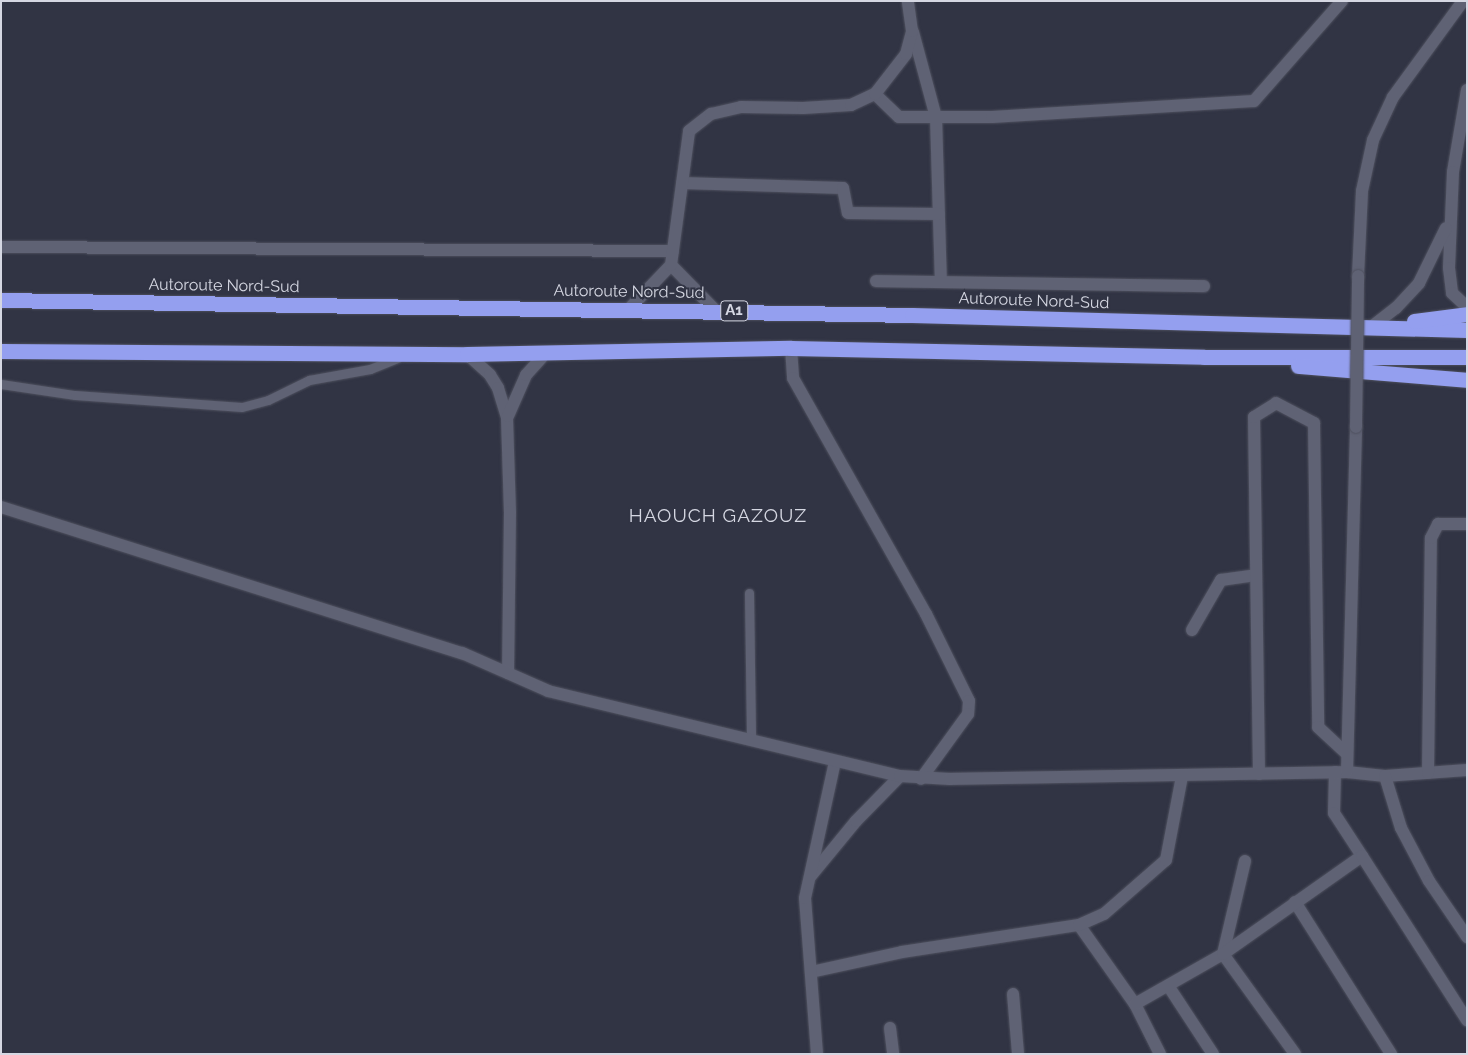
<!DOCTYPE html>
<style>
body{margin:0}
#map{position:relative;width:1468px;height:1055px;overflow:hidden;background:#313444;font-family:Raleway,sans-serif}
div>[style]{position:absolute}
.roads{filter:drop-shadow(0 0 1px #4e505e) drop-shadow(0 0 1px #4e505e)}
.lane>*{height:9px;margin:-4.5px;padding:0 4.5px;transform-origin:4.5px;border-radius:4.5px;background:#5f6274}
.street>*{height:12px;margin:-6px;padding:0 6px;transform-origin:6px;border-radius:6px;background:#5f6274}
.secondary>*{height:12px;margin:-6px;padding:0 6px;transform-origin:6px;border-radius:6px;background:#5f6274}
.highway>*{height:15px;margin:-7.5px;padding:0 7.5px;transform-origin:7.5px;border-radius:7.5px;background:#949fef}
.bridges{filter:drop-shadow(0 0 1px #4e505e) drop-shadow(0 0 1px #4e505e)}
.secondary-bridge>*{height:12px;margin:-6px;padding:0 6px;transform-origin:6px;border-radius:6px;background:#5f6274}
span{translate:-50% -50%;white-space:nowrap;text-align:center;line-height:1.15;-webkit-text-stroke:4px #313444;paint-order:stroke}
.shield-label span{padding:1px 4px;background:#313444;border:1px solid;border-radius:4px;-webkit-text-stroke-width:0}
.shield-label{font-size:15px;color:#d5d7e2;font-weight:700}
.street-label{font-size:16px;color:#d5d7e2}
.quarter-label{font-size:19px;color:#d5d7e2;letter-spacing:1px}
.frame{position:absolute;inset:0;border:2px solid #d5d7e2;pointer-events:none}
</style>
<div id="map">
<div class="roads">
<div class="lane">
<div style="left:1px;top:384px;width:75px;rotate:8.5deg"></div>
<div style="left:75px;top:395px;width:167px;rotate:4.1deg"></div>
<div style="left:242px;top:407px;width:27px;rotate:-15deg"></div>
<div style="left:268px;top:400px;width:46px;rotate:-26deg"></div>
<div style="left:309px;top:380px;width:62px;rotate:-10.2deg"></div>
<div style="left:370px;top:369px;width:32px;rotate:-22deg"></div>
<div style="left:749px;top:593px;width:147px;rotate:89.2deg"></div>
</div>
<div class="street">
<div style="left:913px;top:32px;width:88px;rotate:74.9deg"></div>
<div style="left:936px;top:117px;width:164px;rotate:88.3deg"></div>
<div style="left:875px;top:94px;width:33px;rotate:44deg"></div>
<div style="left:899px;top:117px;width:93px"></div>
<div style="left:992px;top:117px;width:262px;rotate:-3.5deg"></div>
<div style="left:1254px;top:101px;width:133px;rotate:-48.7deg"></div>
<div style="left:682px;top:183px;width:161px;rotate:1.8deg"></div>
<div style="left:843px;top:188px;width:25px;rotate:79deg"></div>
<div style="left:848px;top:213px;width:91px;rotate:0.6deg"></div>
<div style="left:1px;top:247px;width:672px;rotate:0.34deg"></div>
<div style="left:671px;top:265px;width:64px;rotate:45.6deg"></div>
<div style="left:876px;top:281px;width:328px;rotate:0.9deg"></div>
<div style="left:628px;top:310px;width:62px;rotate:-46.3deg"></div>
<div style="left:671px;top:265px;width:135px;rotate:-82.3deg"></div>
<div style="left:689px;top:131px;width:28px;rotate:-38deg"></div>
<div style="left:711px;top:114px;width:31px;rotate:-13deg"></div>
<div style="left:741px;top:107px;width:62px;rotate:0.9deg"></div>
<div style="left:803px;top:108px;width:48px;rotate:-3.6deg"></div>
<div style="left:851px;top:105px;width:26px;rotate:-25deg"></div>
<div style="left:875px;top:94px;width:51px;rotate:-52.2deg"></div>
<div style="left:906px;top:54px;width:24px;rotate:-75deg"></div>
<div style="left:912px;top:31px;width:30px;rotate:-98deg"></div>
<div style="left:1192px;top:630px;width:58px;rotate:-59.9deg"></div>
<div style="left:1221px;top:580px;width:35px;rotate:-8deg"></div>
<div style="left:1335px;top:772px;width:41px;rotate:91.4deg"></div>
<div style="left:1334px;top:813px;width:51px;rotate:56.9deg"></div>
<div style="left:1347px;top:772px;width:38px;rotate:6deg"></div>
<div style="left:1385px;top:776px;width:82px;rotate:-4.2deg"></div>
<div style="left:1428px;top:773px;width:235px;rotate:-89.3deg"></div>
<div style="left:1431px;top:538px;width:16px;rotate:-63deg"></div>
<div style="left:1438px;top:524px;width:29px"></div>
<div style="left:1259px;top:774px;width:357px;rotate:-90.8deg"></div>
<div style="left:1254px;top:417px;width:26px;rotate:-32deg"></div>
<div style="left:1276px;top:403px;width:43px;rotate:27.8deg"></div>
<div style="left:1314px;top:423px;width:304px;rotate:89.2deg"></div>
<div style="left:1318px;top:727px;width:38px;rotate:43deg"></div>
<div style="left:1385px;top:776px;width:54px;rotate:72.9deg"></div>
<div style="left:1401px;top:828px;width:60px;rotate:62.2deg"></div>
<div style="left:1429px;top:881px;width:68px;rotate:55.8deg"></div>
<div style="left:1245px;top:861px;width:96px;rotate:103.3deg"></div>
<div style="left:1223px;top:954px;width:123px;rotate:54.2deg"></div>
<div style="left:810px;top:877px;width:72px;rotate:-50.6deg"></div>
<div style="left:856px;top:821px;width:63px;rotate:-45.6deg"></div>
<div style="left:1295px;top:902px;width:180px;rotate:57.7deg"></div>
<div style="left:1079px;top:925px;width:97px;rotate:54.7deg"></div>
<div style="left:811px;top:972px;width:93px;rotate:-12.4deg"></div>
<div style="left:902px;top:952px;width:179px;rotate:-8.7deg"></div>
<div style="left:1079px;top:925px;width:27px;rotate:-24deg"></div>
<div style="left:1104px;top:914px;width:82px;rotate:-41.1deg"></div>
<div style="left:1166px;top:860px;width:86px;rotate:-79.2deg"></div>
<div style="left:1169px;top:987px;width:80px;rotate:56.7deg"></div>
<div style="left:1013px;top:994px;width:60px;rotate:85.2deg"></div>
<div style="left:890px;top:1028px;width:26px;rotate:83deg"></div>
<div style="left:817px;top:1054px;width:156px;rotate:-94.4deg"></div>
<div style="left:805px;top:898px;width:139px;rotate:-77.6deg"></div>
<div style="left:1160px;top:1054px;width:56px;rotate:-116.6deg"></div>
<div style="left:1135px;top:1004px;width:101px;rotate:-29.6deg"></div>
<div style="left:1223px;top:954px;width:170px;rotate:-35.2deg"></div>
<div style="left:1362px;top:856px;width:195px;rotate:57.4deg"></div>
</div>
<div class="secondary">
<div style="left:1467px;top:90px;width:83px;rotate:99.7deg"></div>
<div style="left:1453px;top:172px;width:96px;rotate:92.4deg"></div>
<div style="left:1449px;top:268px;width:25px;rotate:83deg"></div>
<div style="left:1452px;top:293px;width:21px;rotate:43deg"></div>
<div style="left:1358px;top:276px;width:85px;rotate:-87.3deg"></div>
<div style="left:1362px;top:191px;width:52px;rotate:-77.8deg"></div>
<div style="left:1373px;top:140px;width:47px;rotate:-65.1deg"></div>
<div style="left:1393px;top:97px;width:119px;rotate:-53.9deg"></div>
<div style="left:1370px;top:328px;width:33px;rotate:-38deg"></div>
<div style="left:1396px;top:308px;width:34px;rotate:-47deg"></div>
<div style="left:1419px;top:283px;width:61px;rotate:-63.9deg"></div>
<div style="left:791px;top:348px;width:30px;rotate:86deg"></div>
<div style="left:793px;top:378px;width:271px;rotate:60.6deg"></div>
<div style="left:926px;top:614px;width:97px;rotate:63.7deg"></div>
<div style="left:969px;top:701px;width:13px;rotate:94deg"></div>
<div style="left:968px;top:714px;width:80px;rotate:125.9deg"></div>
<div style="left:467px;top:354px;width:31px;rotate:42deg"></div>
<div style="left:490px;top:375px;width:15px;rotate:58deg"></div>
<div style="left:498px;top:388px;width:31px;rotate:73deg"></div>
<div style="left:507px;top:418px;width:94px;rotate:88.2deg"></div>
<div style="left:510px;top:512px;width:161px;rotate:90.7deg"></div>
<div style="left:508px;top:416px;width:45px;rotate:-66.3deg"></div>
<div style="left:526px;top:375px;width:31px;rotate:-48deg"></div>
<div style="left:1px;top:507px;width:484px;rotate:17.6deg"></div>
<div style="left:462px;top:653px;width:94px;rotate:23.8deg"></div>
<div style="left:548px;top:691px;width:362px;rotate:13.6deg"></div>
<div style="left:900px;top:776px;width:50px;rotate:3.4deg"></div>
<div style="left:950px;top:779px;width:397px;rotate:-1deg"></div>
<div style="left:1347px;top:772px;width:345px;rotate:-88.5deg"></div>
</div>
<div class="highway">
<div style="left:1px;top:300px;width:911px;rotate:0.94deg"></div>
<div style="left:912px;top:315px;width:555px;rotate:1.55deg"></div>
<div style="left:1414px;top:321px;width:53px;rotate:-7.5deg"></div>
<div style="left:1px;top:351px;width:466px;rotate:0.4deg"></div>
<div style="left:467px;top:354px;width:324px;rotate:-1.1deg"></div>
<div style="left:791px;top:348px;width:413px;rotate:1.2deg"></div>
<div style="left:1204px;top:357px;width:263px"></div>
<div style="left:1298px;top:366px;width:170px;rotate:4.7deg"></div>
</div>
</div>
<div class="bridges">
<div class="secondary-bridge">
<div style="left:1356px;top:427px;width:151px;rotate:-89.2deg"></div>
</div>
</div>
<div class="shield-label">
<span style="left:734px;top:311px">A1</span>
</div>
<div class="street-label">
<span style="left:224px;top:286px;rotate:1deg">Autoroute Nord-Sud</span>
<span style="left:629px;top:292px;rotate:1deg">Autoroute Nord-Sud</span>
<span style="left:1034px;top:301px;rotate:2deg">Autoroute Nord-Sud</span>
</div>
<div class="quarter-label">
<span style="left:718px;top:516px">HAOUCH GAZOUZ</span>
</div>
<div class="frame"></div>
</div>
